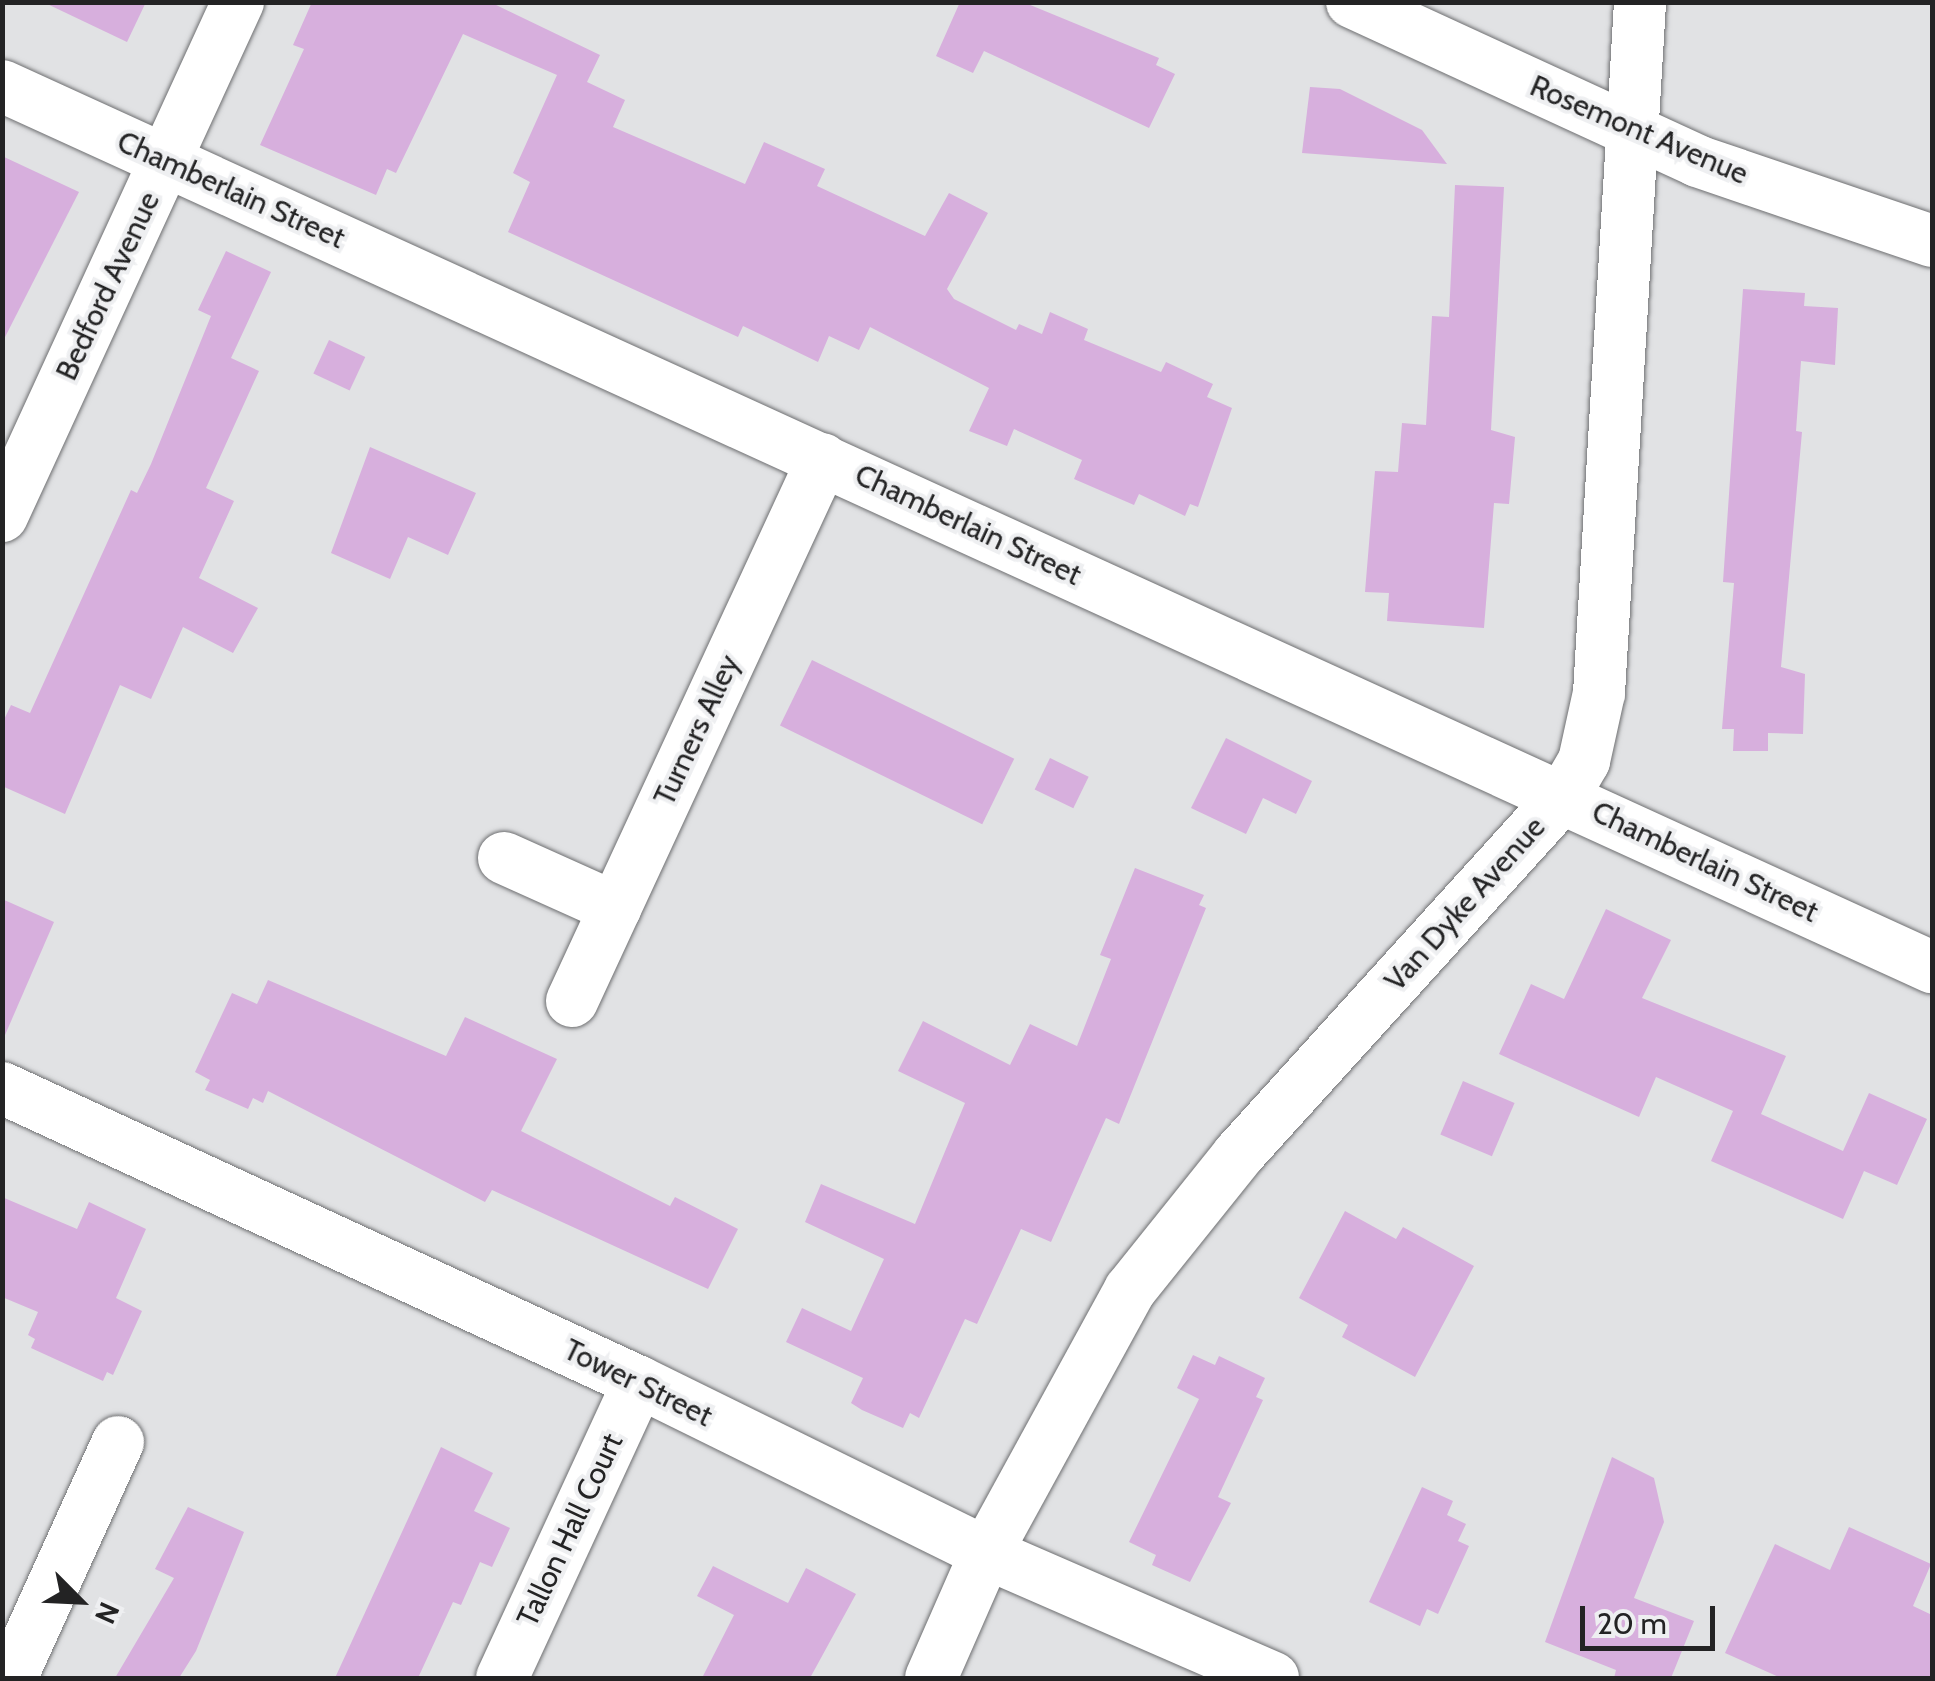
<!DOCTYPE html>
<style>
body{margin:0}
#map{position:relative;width:1935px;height:1681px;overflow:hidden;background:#e1e2e4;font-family:Cabin,sans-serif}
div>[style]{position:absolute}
.building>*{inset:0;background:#d7afdd;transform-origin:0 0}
.roads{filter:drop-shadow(0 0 2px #6e6f71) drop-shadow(0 0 2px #6e6f71)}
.minor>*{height:52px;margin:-26px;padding:0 26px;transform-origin:26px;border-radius:26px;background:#fff}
span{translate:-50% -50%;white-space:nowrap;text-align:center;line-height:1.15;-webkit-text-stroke:8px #eeeff1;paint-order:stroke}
.street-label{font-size:30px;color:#232324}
.frame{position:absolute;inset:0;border:5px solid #232324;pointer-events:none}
.north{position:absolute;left:30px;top:1551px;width:100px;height:100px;-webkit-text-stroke:8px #eeeff1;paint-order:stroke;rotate:114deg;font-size:28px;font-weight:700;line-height:40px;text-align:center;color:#232324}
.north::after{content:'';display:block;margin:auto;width:35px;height:45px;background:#232324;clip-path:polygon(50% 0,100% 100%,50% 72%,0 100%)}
.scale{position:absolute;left:1580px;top:1606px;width:135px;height:45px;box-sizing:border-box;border:5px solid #232324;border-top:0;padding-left:12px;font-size:30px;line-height:35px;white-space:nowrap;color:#232324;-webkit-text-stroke:8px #eeeff1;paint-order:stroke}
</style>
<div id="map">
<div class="building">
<div style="clip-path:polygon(43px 2px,146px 2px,127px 42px)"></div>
<div style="clip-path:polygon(312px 2px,490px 2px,600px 55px,587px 82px,625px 100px,613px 127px,745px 184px,764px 142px,825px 169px,817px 186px,925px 236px,949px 193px,988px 213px,947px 289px,954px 299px,1016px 330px,1019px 324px,1042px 334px,1050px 312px,1088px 329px,1084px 340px,1161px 372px,1166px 362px,1213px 384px,1207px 397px,1232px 408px,1198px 507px,1190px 504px,1185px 516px,1139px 494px,1134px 505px,1074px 479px,1082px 460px,1014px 429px,1007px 446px,969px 431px,989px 388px,870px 327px,859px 350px,829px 336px,818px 362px,743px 326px,738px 337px,508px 232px,530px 182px,513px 173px,557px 75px,463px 34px,396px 173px,387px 169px,376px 195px,260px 145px,304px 49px,293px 45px)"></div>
<div style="clip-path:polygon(960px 2px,1023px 2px,1159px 58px,1156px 65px,1175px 74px,1149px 128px,984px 51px,973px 73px,936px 56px)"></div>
<div style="clip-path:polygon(1310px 87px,1340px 89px,1422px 130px,1447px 164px,1302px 153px)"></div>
<div style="clip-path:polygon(2px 156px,79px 192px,2px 343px)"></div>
<div style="clip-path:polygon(1455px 185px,1504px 187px,1491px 430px,1515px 437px,1509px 504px,1494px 503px,1484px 628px,1387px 621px,1389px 593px,1365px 592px,1375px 471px,1398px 472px,1402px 423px,1426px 425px,1432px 316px,1449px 317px)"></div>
<div style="clip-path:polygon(226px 251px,271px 272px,231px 358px,259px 371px,206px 488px,234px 501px,199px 578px,258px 608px,233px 653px,183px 627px,151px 699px,120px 685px,65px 814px,2px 786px,2px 724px,11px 705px,30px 713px,131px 490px,137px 493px,151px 464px,211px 316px,198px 310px)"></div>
<div style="clip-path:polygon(1743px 289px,1805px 293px,1804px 306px,1838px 308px,1835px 365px,1801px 361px,1796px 431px,1802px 432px,1781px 667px,1805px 674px,1803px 734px,1768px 733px,1768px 751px,1733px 751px,1734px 729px,1722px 729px,1734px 583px,1723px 582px)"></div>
<div style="left:329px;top:340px;width:40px;height:37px;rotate:25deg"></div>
<div style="clip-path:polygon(370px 447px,476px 493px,448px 555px,408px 537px,390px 579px,331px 553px)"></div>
<div style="left:812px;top:660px;width:225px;height:73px;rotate:26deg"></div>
<div style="clip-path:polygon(1226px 738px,1312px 781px,1296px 814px,1263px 798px,1246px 834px,1191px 808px)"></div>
<div style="left:1050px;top:758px;width:43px;height:35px;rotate:26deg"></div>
<div style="clip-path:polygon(1135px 868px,1204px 895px,1199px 905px,1206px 908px,1119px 1124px,1106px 1118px,1051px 1242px,1021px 1229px,977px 1324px,965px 1319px,919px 1418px,910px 1413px,903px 1428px,862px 1410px,851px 1403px,863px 1378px,786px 1342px,802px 1308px,851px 1331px,884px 1259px,805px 1222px,821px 1184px,915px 1224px,965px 1103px,898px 1071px,923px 1021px,1010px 1065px,1030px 1024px,1077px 1046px,1111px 959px,1100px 955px)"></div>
<div style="clip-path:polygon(2px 899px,54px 922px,2px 1042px)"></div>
<div style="clip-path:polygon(1606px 909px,1671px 940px,1642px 998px,1786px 1056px,1761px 1114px,1843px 1151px,1869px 1093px,1927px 1119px,1897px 1185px,1864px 1171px,1843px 1219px,1711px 1161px,1733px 1111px,1656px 1077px,1639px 1117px,1499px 1054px,1531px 984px,1564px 999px)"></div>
<div style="clip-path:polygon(268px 980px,446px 1056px,465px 1017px,557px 1059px,521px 1131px,670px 1206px,675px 1197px,738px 1229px,708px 1289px,492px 1190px,485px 1202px,268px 1091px,263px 1103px,253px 1098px,248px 1109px,205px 1090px,210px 1080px,195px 1072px,232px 993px,257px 1004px)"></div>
<div style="left:1463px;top:1081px;width:56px;height:58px;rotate:23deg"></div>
<div style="clip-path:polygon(2px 1197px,77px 1229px,89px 1202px,146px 1229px,116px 1298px,142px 1311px,113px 1375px,107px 1372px,103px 1381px,31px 1348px,35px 1339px,28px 1335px,38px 1312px,2px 1297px)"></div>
<div style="clip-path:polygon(1345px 1211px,1396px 1239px,1403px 1227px,1474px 1266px,1415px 1377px,1342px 1337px,1348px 1325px,1299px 1298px)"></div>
<div style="clip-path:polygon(1193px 1355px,1215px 1365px,1219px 1356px,1265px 1378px,1256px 1397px,1263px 1400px,1218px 1497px,1231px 1503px,1190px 1582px,1152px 1565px,1156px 1555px,1129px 1542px,1199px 1399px,1177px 1388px)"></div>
<div style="clip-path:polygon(441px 1447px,493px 1473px,474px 1511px,510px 1528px,492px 1567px,480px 1562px,461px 1605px,453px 1602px,418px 1678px,335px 1678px)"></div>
<div style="clip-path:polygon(1612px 1457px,1654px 1478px,1664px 1522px,1634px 1598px,1694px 1621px,1671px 1678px,1614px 1678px,1616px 1670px,1545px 1642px)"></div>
<div style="clip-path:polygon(1422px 1487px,1453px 1501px,1447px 1515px,1466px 1524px,1458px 1541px,1469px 1546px,1438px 1614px,1427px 1609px,1420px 1626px,1369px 1602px)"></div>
<div style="clip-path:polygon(188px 1507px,244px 1532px,196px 1651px,179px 1678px,115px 1678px,174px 1578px,155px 1569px)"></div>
<div style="clip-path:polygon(1849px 1527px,1931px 1564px,1913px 1606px,1932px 1615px,1932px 1678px,1781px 1678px,1725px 1653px,1775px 1544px,1830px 1570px)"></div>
<div style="clip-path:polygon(713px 1566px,788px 1603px,806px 1568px,856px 1594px,810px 1678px,702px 1678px,734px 1615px,697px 1596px)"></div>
</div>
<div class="roads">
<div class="minor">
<div style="left:1352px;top:2px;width:380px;rotate:24.7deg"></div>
<div style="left:1697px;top:161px;width:248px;rotate:18.8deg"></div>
<div style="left:2px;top:86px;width:2122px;rotate:24.54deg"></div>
<div style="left:2px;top:516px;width:566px;rotate:-65.34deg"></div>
<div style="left:504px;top:858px;width:122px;rotate:24.2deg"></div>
<div style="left:572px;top:1001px;width:597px;rotate:-65.15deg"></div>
<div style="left:2px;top:1088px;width:702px;rotate:24.78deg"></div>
<div style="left:639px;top:1382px;width:387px;rotate:26.2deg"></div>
<div style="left:986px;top:1553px;width:313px;rotate:23.5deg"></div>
<div style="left:11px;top:1678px;width:259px;rotate:-65.6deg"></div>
<div style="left:502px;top:1678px;width:326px;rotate:-65.2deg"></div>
<div style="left:931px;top:1678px;width:137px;rotate:-66.3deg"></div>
<div style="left:986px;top:1553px;width:300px;rotate:-61.3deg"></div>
<div style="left:1130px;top:1290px;width:173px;rotate:-51.3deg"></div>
<div style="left:1238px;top:1155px;width:484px;rotate:-47.8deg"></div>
<div style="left:1563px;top:797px;width:42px;rotate:-59.7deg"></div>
<div style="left:1584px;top:761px;width:70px;rotate:-77.6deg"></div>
<div style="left:1599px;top:693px;width:692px;rotate:-86.6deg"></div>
</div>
</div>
<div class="street-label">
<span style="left:1639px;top:130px;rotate:23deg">Rosemont Avenue</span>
<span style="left:231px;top:190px;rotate:24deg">Chamberlain Street</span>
<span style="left:108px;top:286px;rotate:-65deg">Bedford Avenue</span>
<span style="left:968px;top:525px;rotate:25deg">Chamberlain Street</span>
<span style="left:697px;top:730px;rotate:-65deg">Turners Alley</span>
<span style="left:1705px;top:862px;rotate:25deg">Chamberlain Street</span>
<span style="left:1465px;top:904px;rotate:-48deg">Van Dyke Avenue</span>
<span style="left:638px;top:1383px;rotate:26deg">Tower Street</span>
<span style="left:570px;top:1530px;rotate:-65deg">Tallon Hall Court</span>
</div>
<div class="frame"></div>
<div class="north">N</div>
<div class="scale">20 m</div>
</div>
